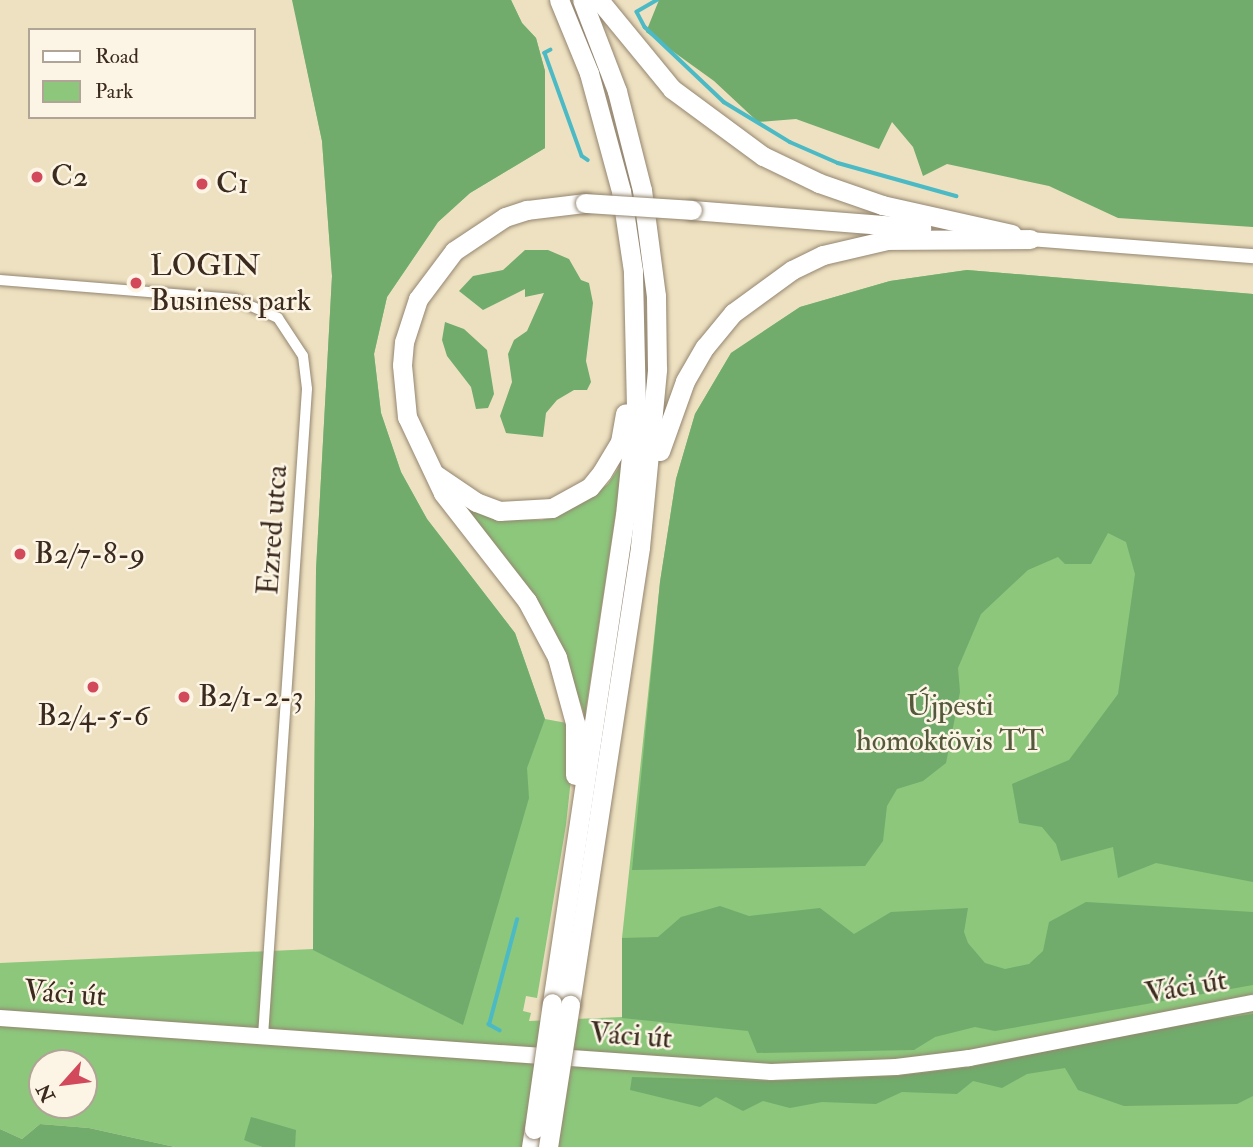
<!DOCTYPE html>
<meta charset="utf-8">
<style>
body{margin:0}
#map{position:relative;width:1253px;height:1147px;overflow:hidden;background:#eee1c1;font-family:"IM FELL Double Pica",serif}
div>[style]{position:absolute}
.green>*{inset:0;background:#8cc77c}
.forest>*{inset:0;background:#71ac6c}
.stream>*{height:3.5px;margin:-1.75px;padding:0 1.75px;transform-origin:1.75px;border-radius:1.75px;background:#4cbac4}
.roads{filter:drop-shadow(0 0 2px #948670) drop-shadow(0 0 2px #948670)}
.street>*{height:10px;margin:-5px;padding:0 5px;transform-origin:5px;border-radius:5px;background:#fff}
.secondary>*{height:14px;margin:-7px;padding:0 7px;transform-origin:7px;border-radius:7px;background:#fff}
.primary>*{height:16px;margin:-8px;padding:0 8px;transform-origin:8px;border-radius:8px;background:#fff}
.highway>*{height:19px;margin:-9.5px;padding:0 9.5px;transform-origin:9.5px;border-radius:9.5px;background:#fff}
.bridges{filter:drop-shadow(0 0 2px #948670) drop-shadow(0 0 2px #948670)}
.highway-bridge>*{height:19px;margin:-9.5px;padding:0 9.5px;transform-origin:9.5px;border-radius:9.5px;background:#fff}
.dots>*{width:19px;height:19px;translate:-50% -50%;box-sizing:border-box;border:4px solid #fcf5e5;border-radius:50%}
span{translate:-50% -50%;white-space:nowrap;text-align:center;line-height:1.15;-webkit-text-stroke:5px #fcf5e5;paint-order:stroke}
.poi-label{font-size:30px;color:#3b2a1e}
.left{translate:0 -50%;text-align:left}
.street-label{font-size:30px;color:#3b2a1e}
.park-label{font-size:30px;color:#53593a}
.legend{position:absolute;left:28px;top:28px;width:228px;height:91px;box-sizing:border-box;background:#fcf5e5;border:2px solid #afa495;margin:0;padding:9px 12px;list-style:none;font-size:21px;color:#3b2a1e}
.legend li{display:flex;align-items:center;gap:14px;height:35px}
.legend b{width:35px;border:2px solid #afa495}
.north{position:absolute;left:28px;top:1049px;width:70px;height:70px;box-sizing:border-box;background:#fcf5e5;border:2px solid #afa495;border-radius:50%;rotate:242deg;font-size:19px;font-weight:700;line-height:28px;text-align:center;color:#3b2a1e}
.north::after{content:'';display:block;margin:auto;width:24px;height:32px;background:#d1495b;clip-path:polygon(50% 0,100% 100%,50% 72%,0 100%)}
</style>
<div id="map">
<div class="green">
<div style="clip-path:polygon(evenodd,511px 0,522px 23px,536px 38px,545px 71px,545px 148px,470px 193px,438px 222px,387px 297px,374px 354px,381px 413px,401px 472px,427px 519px,515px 633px,545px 719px,572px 724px,573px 760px,566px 825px,537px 998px,526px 996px,523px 1011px,531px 1013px,529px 1021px,622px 1017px,622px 938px,660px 582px,676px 479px,695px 414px,731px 353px,800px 307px,890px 281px,967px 270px,1253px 294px,1253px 1147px,295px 1147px,295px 1130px,244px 1139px,262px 1147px,175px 1147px,89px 1128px,40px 1124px,22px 1139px,0 1129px,0 963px,313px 949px,316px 570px,332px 276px,322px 141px,299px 31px,511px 0,42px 1063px,84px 1063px,84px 1105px,42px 1105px,42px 1063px)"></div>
<div style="clip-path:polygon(620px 466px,623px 466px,585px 716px,553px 627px,461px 502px,506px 519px,542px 520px,577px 506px,608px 484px)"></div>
</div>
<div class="forest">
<div style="clip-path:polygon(292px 0,511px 0,522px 23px,536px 38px,545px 71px,545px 148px,470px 193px,438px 222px,387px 297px,374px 354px,381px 413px,401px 472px,427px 519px,515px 633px,545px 719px,527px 768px,529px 798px,463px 1025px,313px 950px,316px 570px,332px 276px,322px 141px)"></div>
<div style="clip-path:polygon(659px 0,1253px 0,1253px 227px,1118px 218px,1049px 186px,947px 164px,923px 176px,913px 147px,892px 122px,879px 149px,796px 119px,758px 122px,714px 81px,646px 32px)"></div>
<div style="clip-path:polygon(525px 250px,548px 250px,569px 259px,581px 280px,589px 283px,593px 303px,586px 361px,591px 382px,587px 390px,574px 390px,557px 400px,546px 413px,543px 437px,506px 433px,500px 416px,512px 382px,508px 354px,514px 340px,527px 331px,544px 293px,525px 297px,525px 289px,483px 310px,459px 291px,473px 276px,503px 270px)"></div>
<div style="clip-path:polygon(967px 270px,1253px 294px,1253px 882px,1156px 863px,1118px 878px,1113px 847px,1061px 861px,1056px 844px,1042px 827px,1019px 823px,1012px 784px,1069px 760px,1118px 694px,1135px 574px,1126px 542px,1108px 533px,1091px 564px,1065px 564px,1058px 557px,1028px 570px,981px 614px,958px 668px,960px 692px,946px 763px,923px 781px,897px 789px,887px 806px,883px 841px,865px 866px,632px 870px,660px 582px,676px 479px,695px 414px,731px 353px,800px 307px,890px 281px)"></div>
<div style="clip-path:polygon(445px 322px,464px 329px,487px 350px,494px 394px,488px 408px,476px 409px,471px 387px,447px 356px,442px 340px)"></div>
<div style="clip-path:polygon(1086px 902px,1253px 912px,1253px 985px,995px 1031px,975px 1027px,935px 1037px,914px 1050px,757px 1053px,748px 1031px,622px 1018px,622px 938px,658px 937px,681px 917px,720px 906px,749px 916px,820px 908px,854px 934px,891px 912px,968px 908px,964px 932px,968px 943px,985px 963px,1005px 969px,1029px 964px,1043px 951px,1049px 922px)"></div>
<div style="clip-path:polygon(1253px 1014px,1253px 1096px,1237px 1104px,1124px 1106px,1078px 1090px,1065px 1068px,1027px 1074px,1002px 1088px,973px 1081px,957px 1094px,902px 1092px,876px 1104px,822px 1102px,790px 1108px,763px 1101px,743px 1111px,716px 1097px,700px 1107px,630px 1090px,632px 1077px,772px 1081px,897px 1076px,971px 1067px,1165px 1026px)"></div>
<div style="clip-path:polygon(251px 1117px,296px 1130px,295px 1147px,262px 1147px,244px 1140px)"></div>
<div style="clip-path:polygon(40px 1124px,89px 1128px,175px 1147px,0 1147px,0 1129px,22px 1139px)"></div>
</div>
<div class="stream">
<div style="left:658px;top:0;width:24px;rotate:150deg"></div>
<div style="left:637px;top:12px;width:17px;rotate:62deg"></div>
<div style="left:645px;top:27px;width:109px;rotate:43.5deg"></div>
<div style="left:724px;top:102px;width:77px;rotate:31.2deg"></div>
<div style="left:790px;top:142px;width:52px;rotate:23.6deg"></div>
<div style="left:838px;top:163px;width:123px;rotate:15.6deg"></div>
<div style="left:551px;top:50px;width:7px;rotate:153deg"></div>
<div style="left:545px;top:53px;width:109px;rotate:70.2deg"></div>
<div style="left:582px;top:156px;width:7px;rotate:34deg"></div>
<div style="left:500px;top:1031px;width:13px;rotate:-151deg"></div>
<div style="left:489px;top:1025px;width:109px;rotate:-75.1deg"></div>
</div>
<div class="roads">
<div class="street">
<div style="left:0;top:280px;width:236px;rotate:4.6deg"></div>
<div style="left:235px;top:299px;width:47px;rotate:23.8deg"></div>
<div style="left:278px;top:318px;width:45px;rotate:56.7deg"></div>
<div style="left:303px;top:356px;width:33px;rotate:83deg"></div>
<div style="left:307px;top:389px;width:648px;rotate:93.89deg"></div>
</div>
<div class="secondary">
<div style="left:1030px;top:239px;width:224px;rotate:4.4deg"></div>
</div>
<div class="primary">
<div style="left:0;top:1018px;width:773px;rotate:4.01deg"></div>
<div style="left:771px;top:1072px;width:125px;rotate:-2.3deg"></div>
<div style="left:896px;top:1067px;width:74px;rotate:-7deg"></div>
<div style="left:969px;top:1058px;width:289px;rotate:-11deg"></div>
</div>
<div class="highway">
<div style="left:599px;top:0;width:115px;rotate:50.6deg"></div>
<div style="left:672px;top:89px;width:113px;rotate:36.4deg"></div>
<div style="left:763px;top:156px;width:62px;rotate:25.7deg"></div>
<div style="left:819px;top:183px;width:67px;rotate:19.2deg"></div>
<div style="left:882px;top:205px;width:133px;rotate:12.6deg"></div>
<div style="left:692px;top:210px;width:230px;rotate:4.5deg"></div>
<div style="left:660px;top:451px;width:74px;rotate:-70.3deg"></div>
<div style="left:685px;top:381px;width:39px;rotate:-60deg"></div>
<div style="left:705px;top:347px;width:44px;rotate:-50.5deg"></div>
<div style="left:733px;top:313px;width:73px;rotate:-36.1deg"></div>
<div style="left:792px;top:270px;width:34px;rotate:-26deg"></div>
<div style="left:823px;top:255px;width:66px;rotate:-13.2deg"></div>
<div style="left:887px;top:240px;width:143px;rotate:-0.4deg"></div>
<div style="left:436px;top:475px;width:48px;rotate:34deg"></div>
<div style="left:476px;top:502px;width:25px;rotate:21deg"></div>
<div style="left:499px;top:511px;width:53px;rotate:-3.2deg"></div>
<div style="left:552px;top:508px;width:43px;rotate:-28.9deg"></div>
<div style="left:590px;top:487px;width:19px;rotate:-51deg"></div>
<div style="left:602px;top:472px;width:35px;rotate:-59deg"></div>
<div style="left:620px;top:442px;width:29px;rotate:-80deg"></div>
<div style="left:575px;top:775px;width:52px;rotate:-90deg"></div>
<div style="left:575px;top:723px;width:68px;rotate:-105.3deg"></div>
<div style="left:557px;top:657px;width:64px;rotate:-118.2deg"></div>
<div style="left:527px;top:601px;width:137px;rotate:-127.9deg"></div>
<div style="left:443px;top:493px;width:84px;rotate:-115.3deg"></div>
<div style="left:407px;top:417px;width:52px;rotate:-95.5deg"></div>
<div style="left:402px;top:365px;width:23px;rotate:-85deg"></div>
<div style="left:404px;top:342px;width:45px;rotate:-72deg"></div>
<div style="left:418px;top:299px;width:60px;rotate:-53.1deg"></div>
<div style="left:454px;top:251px;width:61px;rotate:-33.7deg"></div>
<div style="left:505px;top:217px;width:23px;rotate:-18deg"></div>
<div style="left:527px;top:210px;width:58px;rotate:-6.9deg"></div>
<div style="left:552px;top:1003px;width:493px;rotate:-81.5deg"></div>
<div style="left:625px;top:515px;width:109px;rotate:-84.2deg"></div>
<div style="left:636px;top:407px;width:136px;rotate:-91.3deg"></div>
<div style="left:633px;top:271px;width:81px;rotate:-98.5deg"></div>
<div style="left:621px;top:191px;width:122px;rotate:-105.2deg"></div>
<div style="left:589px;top:73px;width:79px;rotate:-112.3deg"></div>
<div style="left:570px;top:1005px;width:463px;rotate:-81.3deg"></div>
<div style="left:640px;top:547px;width:179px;rotate:-84.5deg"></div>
<div style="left:657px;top:369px;width:73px;rotate:-90.8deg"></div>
<div style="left:656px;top:296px;width:107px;rotate:-97.5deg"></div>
<div style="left:642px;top:190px;width:102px;rotate:-104.2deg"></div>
<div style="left:617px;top:91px;width:97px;rotate:-111deg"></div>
<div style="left:531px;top:1147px;width:18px;rotate:-81deg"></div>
</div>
</div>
<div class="bridges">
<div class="highway-bridge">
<div style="left:585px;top:203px;width:107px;rotate:3.7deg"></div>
<div style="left:534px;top:1129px;width:127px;rotate:-81.9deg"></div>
<div style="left:548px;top:1147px;width:144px;rotate:-81.2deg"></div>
</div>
</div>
<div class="dots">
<div style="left:37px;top:177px;background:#d1495b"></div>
<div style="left:202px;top:184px;background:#d1495b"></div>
<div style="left:136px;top:283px;background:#d1495b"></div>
<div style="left:20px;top:554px;background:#d1495b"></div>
<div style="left:93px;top:687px;background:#d1495b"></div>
<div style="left:184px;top:697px;background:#d1495b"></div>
</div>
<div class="poi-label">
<span class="left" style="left:51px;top:177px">C2</span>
<span class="left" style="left:216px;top:184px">C1</span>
<span class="left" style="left:150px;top:283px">LOGIN<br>Business park</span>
<span class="left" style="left:34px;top:554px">B2/7-8-9</span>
<span class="left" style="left:198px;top:697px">B2/1-2-3</span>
<span style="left:93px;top:716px">B2/4-5-6</span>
</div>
<div class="street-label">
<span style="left:273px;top:530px;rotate:-86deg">Ezred utca</span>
<span style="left:1186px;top:987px;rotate:-10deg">Váci út</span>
<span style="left:65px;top:994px;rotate:4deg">Váci út</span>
<span style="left:631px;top:1036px;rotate:4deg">Váci út</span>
</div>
<div class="park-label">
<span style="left:950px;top:723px">Újpesti<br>homoktövis TT</span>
</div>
<ul class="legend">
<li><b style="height:9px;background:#fff"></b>Road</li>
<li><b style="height:19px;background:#8cc77c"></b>Park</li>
</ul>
<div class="north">N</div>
</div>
